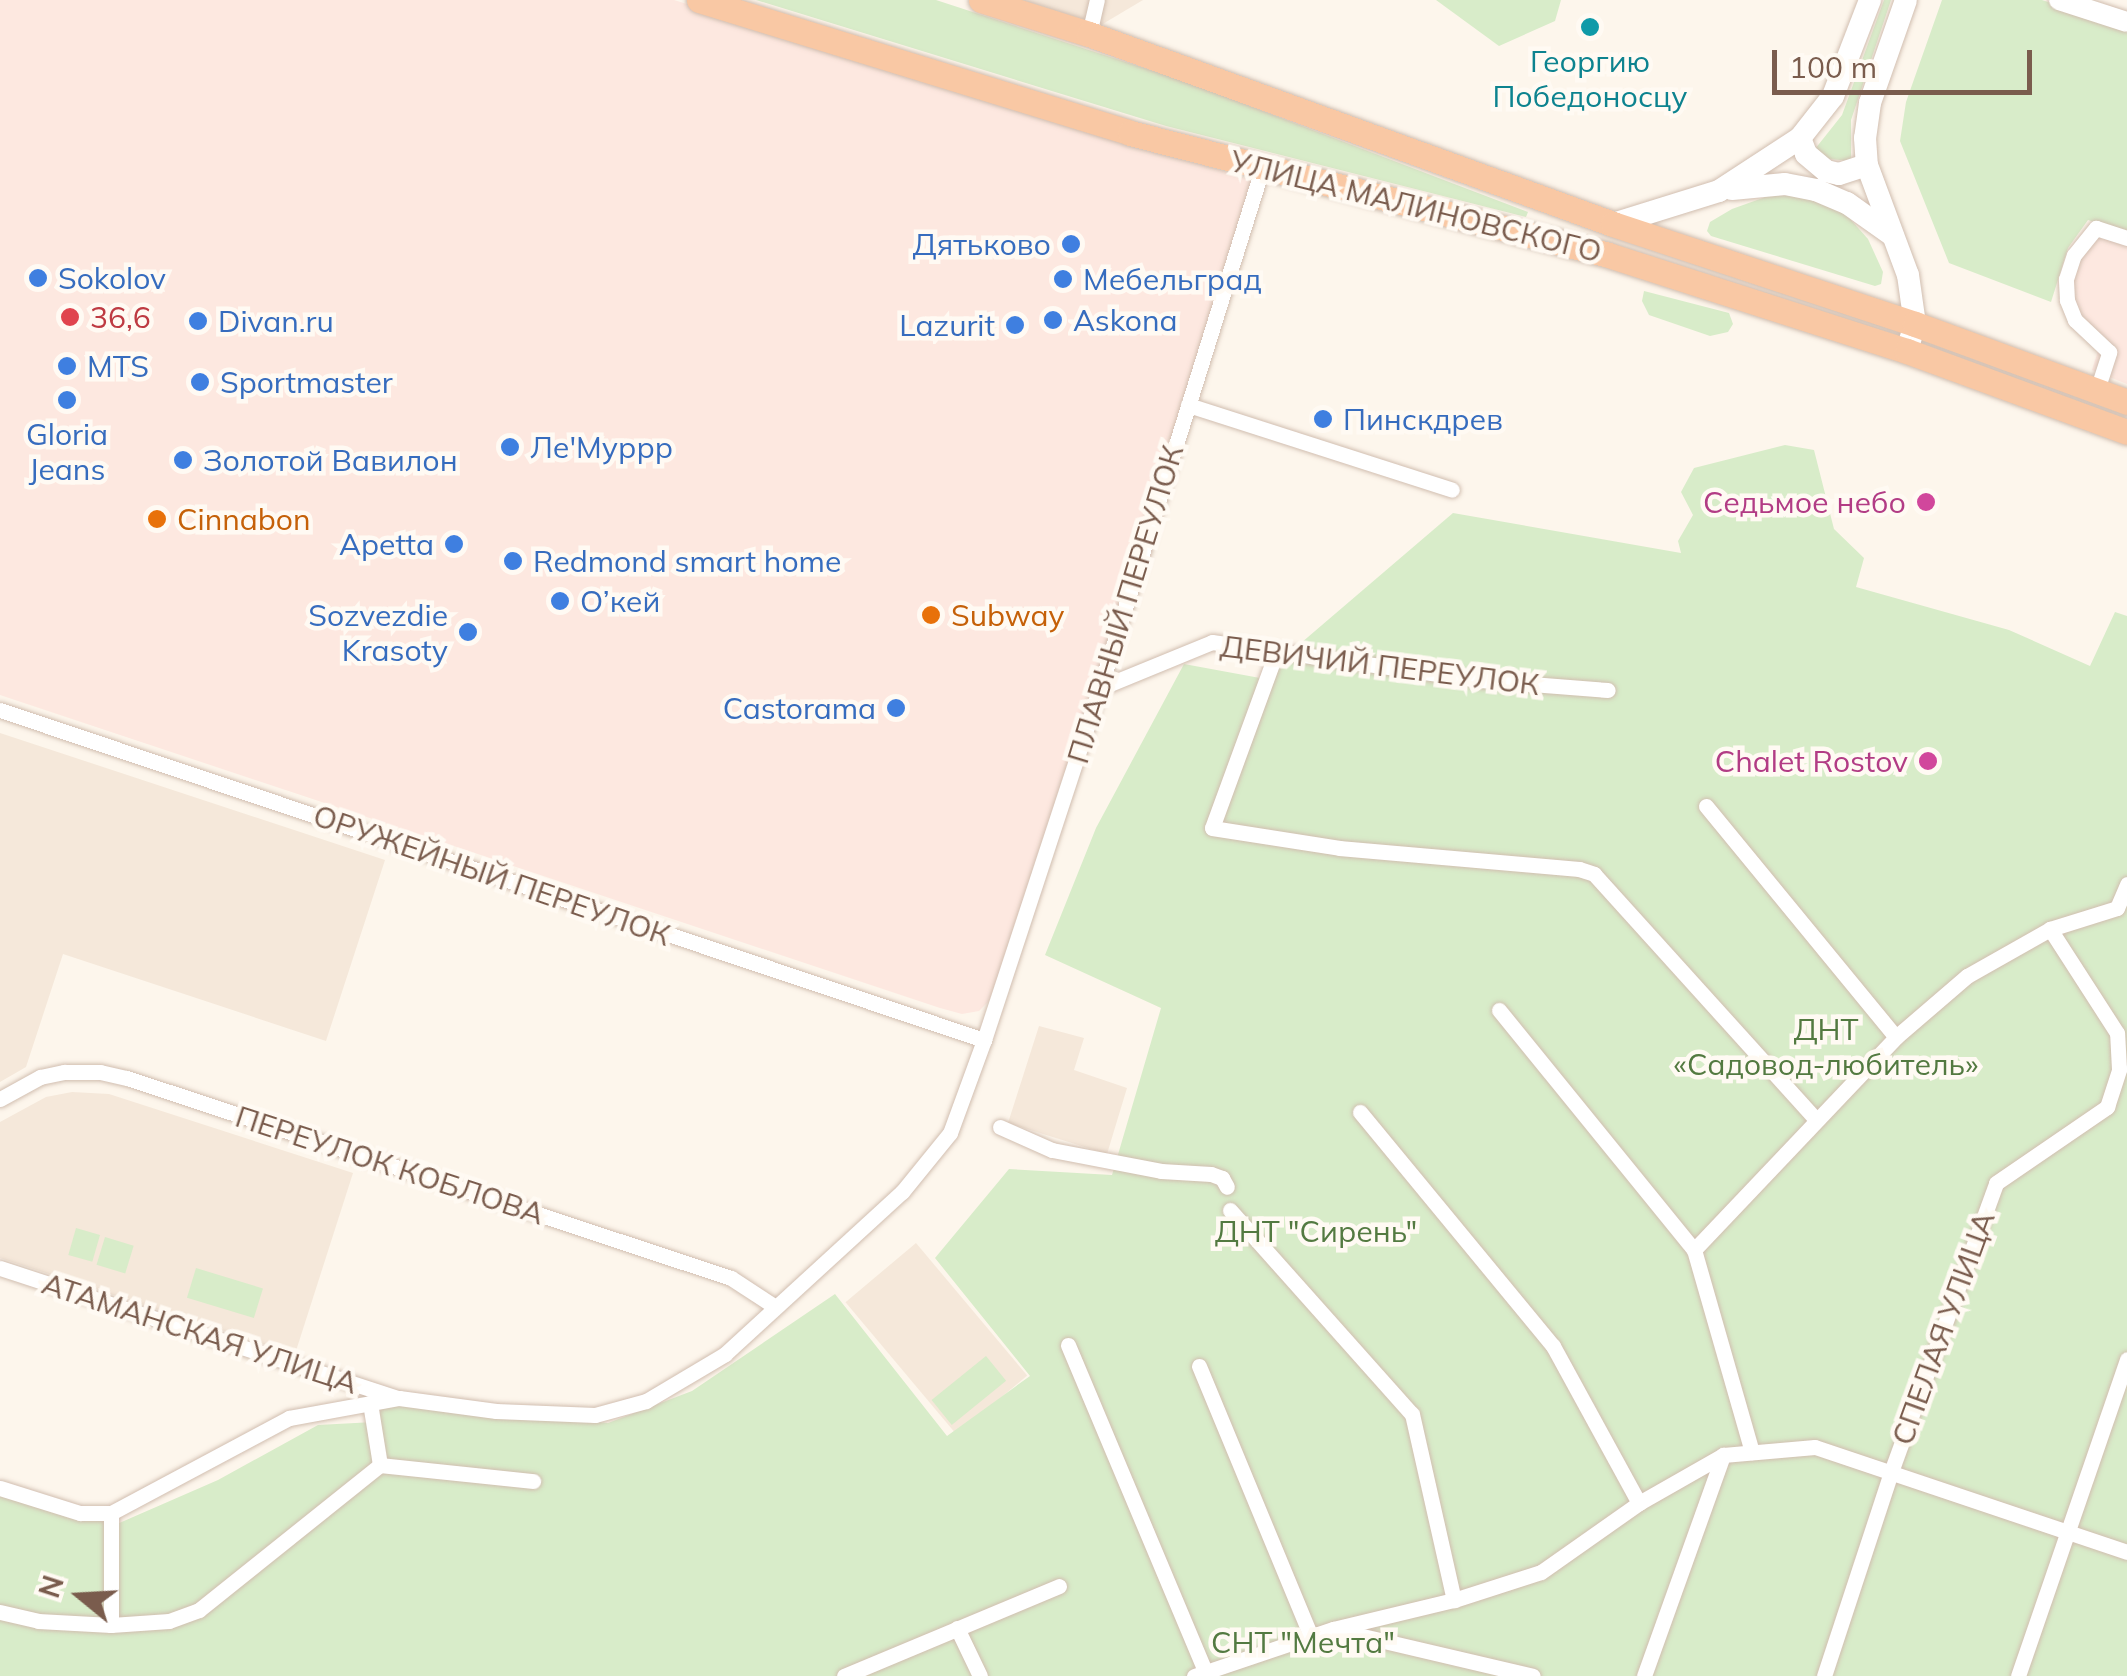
<!DOCTYPE html>
<meta charset="utf-8">
<style>
body{margin:0}
#map{position:relative;width:2127px;height:1676px;overflow:hidden;background:#fdf6ec;font-family:Mulish,sans-serif}
div>[style]{position:absolute}
.residential>*{inset:0;background:#f5e8da;transform-origin:0 0}
.commercial>*{inset:0;background:#fde8e0}
.green>*{inset:0;background:#d8ecc9;transform-origin:0 0}
.roads{filter:drop-shadow(0 0 2px #d1beb0) drop-shadow(0 0 2px #d1beb0)}
.minor>*{height:15px;margin:-7.5px;padding:0 7.5px;transform-origin:7.5px;border-radius:7.5px;background:#fff}
.tertiary>*{height:20px;margin:-10px;padding:0 10px;transform-origin:10px;border-radius:10px;background:#fff}
.secondary>*{height:22px;margin:-11px;padding:0 11px;transform-origin:11px;border-radius:11px;background:#fff}
.trunk>*{height:25px;margin:-12.5px;padding:0 12.5px;transform-origin:12.5px;border-radius:12.5px;background:#f9c8a4}
.dots>*{width:28px;height:28px;translate:-50% -50%;box-sizing:border-box;border:5px solid #fffaf3;border-radius:50%}
span{translate:-50% -50%;white-space:nowrap;text-align:center;line-height:1.15;-webkit-text-stroke:9px #fffaf3;paint-order:stroke}
.culture-label{font-size:30px;color:#0d838f}
.street-label{font-size:30px;color:#7a5c4d}
.shop-label{font-size:30px;color:#366cbe}
.right{translate:-100% -50%;text-align:right}
.left{translate:0 -50%;text-align:left}
.health-label{font-size:30px;color:#be3a42}
.hotel-label{font-size:30px;color:#b23c85}
.food-label{font-size:30px;color:#c56008}
.park-label{font-size:30px;color:#537a41}
.north{position:absolute;left:30px;top:1546px;width:100px;height:100px;-webkit-text-stroke:8px #fffaf3;paint-order:stroke;rotate:288deg;font-size:28px;font-weight:700;line-height:40px;text-align:center;color:#7a5c4d}
.north::after{content:'';display:block;margin:auto;width:35px;height:45px;background:#7a5c4d;clip-path:polygon(50% 0,100% 100%,50% 72%,0 100%)}
.scale{position:absolute;left:1772px;top:50px;width:260px;height:45px;box-sizing:border-box;border:5px solid #7a5c4d;border-top:0;padding-left:12px;font-size:30px;line-height:35px;white-space:nowrap;color:#7a5c4d;-webkit-text-stroke:8px #fffaf3;paint-order:stroke}
</style>
<div id="map">
<div class="residential">
<div style="clip-path:polygon(1022px 0,1143px 0,1101px 25px)"></div>
<div style="clip-path:polygon(0 733px,385px 860px,326px 1041px,63px 954px,26px 1067px,0 1082px)"></div>
<div style="clip-path:polygon(1039px 1026px,1084px 1038px,1074px 1070px,1127px 1088px,1107px 1154px,1008px 1123px)"></div>
<div style="clip-path:polygon(72px 1092px,109px 1094px,353px 1173px,295px 1354px,0 1258px,0 1122px,46px 1097px)"></div>
<div style="left:916px;top:1243px;width:173px;height:92px;rotate:50deg"></div>
</div>
<div class="commercial">
<div style="clip-path:polygon(0 0,674px 0,1261px 183px,999px 991px,979px 1011px,962px 1014px,940px 1008px,0 695px)"></div>
<div style="clip-path:polygon(2099px 231px,2127px 240px,2127px 384px,2092px 370px,2102px 338px,2072px 305px,2073px 279px,2080px 258px)"></div>
</div>
<div class="green">
<div style="clip-path:polygon(756px 0,936px 0,1187px 82px,1528px 212px,1526px 217px,1166px 126px)"></div>
<div style="clip-path:polygon(1436px 0,1561px 0,1555px 21px,1499px 46px)"></div>
<div style="clip-path:polygon(1884px 0,1891px 0,1851px 120px,1851px 161px,1829px 159px,1815px 149px,1842px 115px)"></div>
<div style="clip-path:polygon(1942px 0,2042px 0,2127px 28px,2127px 233px,2088px 220px,2068px 248px,2051px 302px,1949px 263px,1900px 141px,1906px 102px)"></div>
<div style="clip-path:polygon(1771px 195px,1809px 196px,1843px 211px,1868px 239px,1883px 272px,1881px 284px,1875px 286px,1711px 236px,1707px 231px,1710px 222px,1732px 209px)"></div>
<div style="clip-path:polygon(1644px 291px,1729px 313px,1733px 324px,1728px 332px,1710px 336px,1649px 315px,1642px 301px)"></div>
<div style="clip-path:polygon(1785px 445px,1814px 450px,1834px 529px,1864px 558px,1856px 587px,2009px 630px,2090px 666px,2115px 612px,2127px 616px,2127px 1676px,0 1676px,0 1495px,117px 1524px,218px 1480px,318px 1425px,374px 1422px,385px 1402px,608px 1423px,692px 1391px,835px 1294px,947px 1436px,1030px 1376px,935px 1258px,1009px 1169px,1112px 1175px,1161px 1008px,1045px 955px,1096px 828px,1184px 664px,1260px 678px,1453px 513px,1681px 553px,1678px 541px,1693px 515px,1681px 492px,1694px 468px)"></div>
<div style="left:76px;top:1228px;width:25px;height:28px;rotate:16deg"></div>
<div style="left:105px;top:1237px;width:30px;height:29px;rotate:17deg"></div>
<div style="left:196px;top:1268px;width:70px;height:31px;rotate:17deg"></div>
<div style="left:986px;top:1356px;width:32px;height:70px;rotate:51deg"></div>
</div>
<div class="roads">
<div class="minor">
<div style="left:1089px;top:34px;width:35px;rotate:-77deg"></div>
<div style="left:2097px;top:390px;width:40px;rotate:-72deg"></div>
<div style="left:2109px;top:352px;width:47px;rotate:-136.7deg"></div>
<div style="left:2075px;top:320px;width:22px;rotate:-112deg"></div>
<div style="left:2067px;top:300px;width:21px;rotate:-93deg"></div>
<div style="left:2066px;top:279px;width:25px;rotate:-72deg"></div>
<div style="left:2074px;top:255px;width:35px;rotate:-51deg"></div>
<div style="left:2096px;top:228px;width:33px;rotate:18deg"></div>
<div style="left:1188px;top:405px;width:277px;rotate:17.8deg"></div>
<div style="left:1276px;top:653px;width:186px;rotate:110.1deg"></div>
<div style="left:1212px;top:828px;width:129px;rotate:8.9deg"></div>
<div style="left:1339px;top:848px;width:241px;rotate:5deg"></div>
<div style="left:1579px;top:869px;width:16px;rotate:18deg"></div>
<div style="left:1594px;top:874px;width:331px;rotate:47.9deg"></div>
<div style="left:1100px;top:688px;width:121px;rotate:-22.3deg"></div>
<div style="left:1212px;top:642px;width:271px;rotate:8.1deg"></div>
<div style="left:1480px;top:680px;width:128px;rotate:4.5deg"></div>
<div style="left:0;top:710px;width:1038px;rotate:18.54deg"></div>
<div style="left:1706px;top:806px;width:299px;rotate:50.6deg"></div>
<div style="left:1499px;top:1010px;width:309px;rotate:50.9deg"></div>
<div style="left:0;top:1099px;width:46px;rotate:-28.8deg"></div>
<div style="left:40px;top:1077px;width:25px;rotate:-12deg"></div>
<div style="left:64px;top:1072px;width:36px"></div>
<div style="left:100px;top:1072px;width:28px;rotate:13deg"></div>
<div style="left:127px;top:1078px;width:636px;rotate:18.32deg"></div>
<div style="left:731px;top:1278px;width:51px;rotate:33.1deg"></div>
<div style="left:1360px;top:1112px;width:303px;rotate:50.5deg"></div>
<div style="left:1553px;top:1346px;width:179px;rotate:61.3deg"></div>
<div style="left:1000px;top:1127px;width:57px;rotate:23.9deg"></div>
<div style="left:1052px;top:1150px;width:111px;rotate:10.9deg"></div>
<div style="left:1161px;top:1171px;width:50px;rotate:3.4deg"></div>
<div style="left:1211px;top:1174px;width:12px;rotate:20deg"></div>
<div style="left:1222px;top:1178px;width:10px;rotate:61deg"></div>
<div style="left:1230px;top:1210px;width:273px;rotate:48.3deg"></div>
<div style="left:1412px;top:1414px;width:191px;rotate:77.3deg"></div>
<div style="left:0;top:1268px;width:416px;rotate:18.1deg"></div>
<div style="left:1068px;top:1345px;width:354px;rotate:67.2deg"></div>
<div style="left:1199px;top:1366px;width:292px;rotate:67.5deg"></div>
<div style="left:370px;top:1403px;width:63px;rotate:80.8deg"></div>
<div style="left:1752px;top:1452px;width:210px;rotate:-106deg"></div>
<div style="left:1694px;top:1250px;width:294px;rotate:-46.5deg"></div>
<div style="left:1896px;top:1037px;width:94px;rotate:-40.7deg"></div>
<div style="left:1967px;top:976px;width:95px;rotate:-29.5deg"></div>
<div style="left:2050px;top:929px;width:70px;rotate:-17.4deg"></div>
<div style="left:2117px;top:908px;width:26px;rotate:-67deg"></div>
<div style="left:0;top:1488px;width:84px;rotate:17.4deg"></div>
<div style="left:80px;top:1513px;width:31px"></div>
<div style="left:111px;top:1513px;width:202px;rotate:-28.1deg"></div>
<div style="left:289px;top:1418px;width:112px;rotate:-10.3deg"></div>
<div style="left:399px;top:1398px;width:98px;rotate:7.6deg"></div>
<div style="left:496px;top:1411px;width:99px;rotate:2.3deg"></div>
<div style="left:595px;top:1415px;width:53px;rotate:-15.4deg"></div>
<div style="left:646px;top:1401px;width:92px;rotate:-30.7deg"></div>
<div style="left:725px;top:1354px;width:240px;rotate:-42.5deg"></div>
<div style="left:902px;top:1192px;width:76px;rotate:-50.9deg"></div>
<div style="left:950px;top:1133px;width:99px;rotate:-69.9deg"></div>
<div style="left:984px;top:1040px;width:371px;rotate:-71.8deg"></div>
<div style="left:1100px;top:688px;width:547px;rotate:-72.66deg"></div>
<div style="left:0;top:1612px;width:39px;rotate:13deg"></div>
<div style="left:38px;top:1621px;width:73px;rotate:3.1deg"></div>
<div style="left:111px;top:1625px;width:58px;rotate:-3.9deg"></div>
<div style="left:169px;top:1621px;width:32px;rotate:-20deg"></div>
<div style="left:199px;top:1610px;width:232px;rotate:-38.7deg"></div>
<div style="left:380px;top:1465px;width:154px;rotate:6deg"></div>
<div style="left:111px;top:1625px;width:112px;rotate:-90deg"></div>
<div style="left:957px;top:1628px;width:53px;rotate:64.4deg"></div>
<div style="left:1337px;top:1630px;width:201px;rotate:13.2deg"></div>
<div style="left:844px;top:1676px;width:233px;rotate:-22.7deg"></div>
<div style="left:1194px;top:1676px;width:147px;rotate:-18.7deg"></div>
<div style="left:1333px;top:1629px;width:124px;rotate:-13.5deg"></div>
<div style="left:1454px;top:1600px;width:91px;rotate:-17.8deg"></div>
<div style="left:1541px;top:1572px;width:120px;rotate:-35.1deg"></div>
<div style="left:1639px;top:1503px;width:97px;rotate:-29.7deg"></div>
<div style="left:1723px;top:1455px;width:92px;rotate:-5deg"></div>
<div style="left:1815px;top:1447px;width:329px;rotate:18.6deg"></div>
<div style="left:1644px;top:1676px;width:235px;rotate:-70.3deg"></div>
<div style="left:1824px;top:1676px;width:215px;rotate:-71.8deg"></div>
<div style="left:1891px;top:1472px;width:307px;rotate:-70deg"></div>
<div style="left:1996px;top:1183px;width:135px;rotate:-34.4deg"></div>
<div style="left:2107px;top:1107px;width:40px;rotate:-72deg"></div>
<div style="left:2119px;top:1069px;width:36px;rotate:-93deg"></div>
<div style="left:2117px;top:1033px;width:124px;rotate:-122.8deg"></div>
<div style="left:2018px;top:1676px;width:335px;rotate:-71deg"></div>
</div>
<div class="tertiary">
<div style="left:2059px;top:0;width:71px;rotate:17.9deg"></div>
</div>
<div class="secondary">
<div style="left:1906px;top:0;width:109px;rotate:109.3deg"></div>
<div style="left:1870px;top:103px;width:35px;rotate:98deg"></div>
<div style="left:1865px;top:138px;width:27px;rotate:86deg"></div>
<div style="left:1867px;top:165px;width:117px;rotate:69.6deg"></div>
<div style="left:1908px;top:275px;width:49px;rotate:81.9deg"></div>
<div style="left:1915px;top:324px;width:28px;rotate:107deg"></div>
<div style="left:1800px;top:138px;width:17px;rotate:69deg"></div>
<div style="left:1806px;top:154px;width:26px;rotate:40deg"></div>
<div style="left:1826px;top:171px;width:13px;rotate:13deg"></div>
<div style="left:1839px;top:174px;width:29px;rotate:-18deg"></div>
<div style="left:1732px;top:189px;width:53px;rotate:-5.4deg"></div>
<div style="left:1785px;top:184px;width:32px;rotate:11deg"></div>
<div style="left:1816px;top:190px;width:34px;rotate:23deg"></div>
<div style="left:1847px;top:203px;width:55px;rotate:35.4deg"></div>
<div style="left:1613px;top:224px;width:111px;rotate:-17.3deg"></div>
<div style="left:1719px;top:191px;width:97px;rotate:-33.2deg"></div>
<div style="left:1800px;top:138px;width:53px;rotate:-51.8deg"></div>
<div style="left:1833px;top:96px;width:103px;rotate:-68.9deg"></div>
</div>
<div class="trunk">
<div style="left:699px;top:0;width:451px;rotate:17.1deg"></div>
<div style="left:1130px;top:133px;width:493px;rotate:14.3deg"></div>
<div style="left:1608px;top:255px;width:314px;rotate:17.8deg"></div>
<div style="left:1907px;top:351px;width:234px;rotate:20.2deg"></div>
<div style="left:981px;top:0;width:113px;rotate:17.5deg"></div>
<div style="left:1089px;top:34px;width:557px;rotate:19.93deg"></div>
<div style="left:1613px;top:224px;width:318px;rotate:18.3deg"></div>
<div style="left:1915px;top:324px;width:226px;rotate:20.2deg"></div>
</div>
</div>
<div class="dots">
<div style="left:1590px;top:27px;background:#0f9aa8"></div>
<div style="left:1071px;top:244px;background:#3f7fe0"></div>
<div style="left:38px;top:278px;background:#3f7fe0"></div>
<div style="left:1063px;top:279px;background:#3f7fe0"></div>
<div style="left:70px;top:317px;background:#e0444e"></div>
<div style="left:1053px;top:320px;background:#3f7fe0"></div>
<div style="left:198px;top:321px;background:#3f7fe0"></div>
<div style="left:1015px;top:325px;background:#3f7fe0"></div>
<div style="left:67px;top:366px;background:#3f7fe0"></div>
<div style="left:200px;top:382px;background:#3f7fe0"></div>
<div style="left:67px;top:400px;background:#3f7fe0"></div>
<div style="left:1323px;top:419px;background:#3f7fe0"></div>
<div style="left:510px;top:447px;background:#3f7fe0"></div>
<div style="left:183px;top:460px;background:#3f7fe0"></div>
<div style="left:1926px;top:502px;background:#d1479c"></div>
<div style="left:157px;top:519px;background:#e8710a"></div>
<div style="left:454px;top:544px;background:#3f7fe0"></div>
<div style="left:513px;top:561px;background:#3f7fe0"></div>
<div style="left:560px;top:601px;background:#3f7fe0"></div>
<div style="left:931px;top:615px;background:#e8710a"></div>
<div style="left:468px;top:632px;background:#3f7fe0"></div>
<div style="left:896px;top:708px;background:#3f7fe0"></div>
<div style="left:1928px;top:761px;background:#d1479c"></div>
</div>
<div class="culture-label">
<span style="left:1590px;top:78px">Георгию<br>Победоносцу</span>
</div>
<div class="street-label">
<span style="left:1416px;top:206px;rotate:14deg">УЛИЦА МАЛИНОВСКОГО</span>
<span style="left:1125px;top:604px;rotate:-73deg">ПЛАВНЫЙ ПЕРЕУЛОК</span>
<span style="left:1380px;top:665px;rotate:7deg">ДЕВИЧИЙ ПЕРЕУЛОК</span>
<span style="left:492px;top:875px;rotate:19deg">ОРУЖЕЙНЫЙ ПЕРЕУЛОК</span>
<span style="left:390px;top:1165px;rotate:18deg">ПЕРЕУЛОК КОБЛОВА</span>
<span style="left:1943px;top:1328px;rotate:-70deg">СПЕЛАЯ УЛИЦА</span>
<span style="left:200px;top:1333px;rotate:18deg">АТАМАНСКАЯ УЛИЦА</span>
</div>
<div class="shop-label">
<span class="right" style="left:1051px;top:244px">Дятьково</span>
<span class="left" style="left:58px;top:278px">Sokolov</span>
<span class="left" style="left:1083px;top:279px">Мебельград</span>
<span class="left" style="left:1073px;top:320px">Askona</span>
<span class="left" style="left:218px;top:321px">Divan.ru</span>
<span class="right" style="left:995px;top:325px">Lazurit</span>
<span class="left" style="left:87px;top:366px">MTS</span>
<span class="left" style="left:220px;top:382px">Sportmaster</span>
<span class="left" style="left:1343px;top:419px">Пинскдрев</span>
<span style="left:67px;top:451px">Gloria<br>Jeans</span>
<span class="left" style="left:530px;top:447px">Ле'Муррр</span>
<span class="left" style="left:203px;top:460px">Золотой Вавилон</span>
<span class="right" style="left:434px;top:544px">Apetta</span>
<span class="left" style="left:533px;top:561px">Redmond smart home</span>
<span class="left" style="left:580px;top:601px">О’кей</span>
<span class="right" style="left:448px;top:632px">Sozvezdie<br>Krasoty</span>
<span class="right" style="left:876px;top:708px">Castorama</span>
</div>
<div class="health-label">
<span class="left" style="left:90px;top:317px">36,6</span>
</div>
<div class="hotel-label">
<span class="right" style="left:1906px;top:502px">Седьмое небо</span>
<span class="right" style="left:1908px;top:761px">Chalet Rostov</span>
</div>
<div class="food-label">
<span class="left" style="left:177px;top:519px">Cinnabon</span>
<span class="left" style="left:951px;top:615px">Subway</span>
</div>
<div class="park-label">
<span style="left:1826px;top:1046px">ДНТ<br>«Садовод-любитель»</span>
<span style="left:1316px;top:1231px">ДНТ "Сирень"</span>
<span style="left:1303px;top:1642px">СНТ "Мечта"</span>
</div>
<div class="north">N</div>
<div class="scale">100 m</div>
</div>
